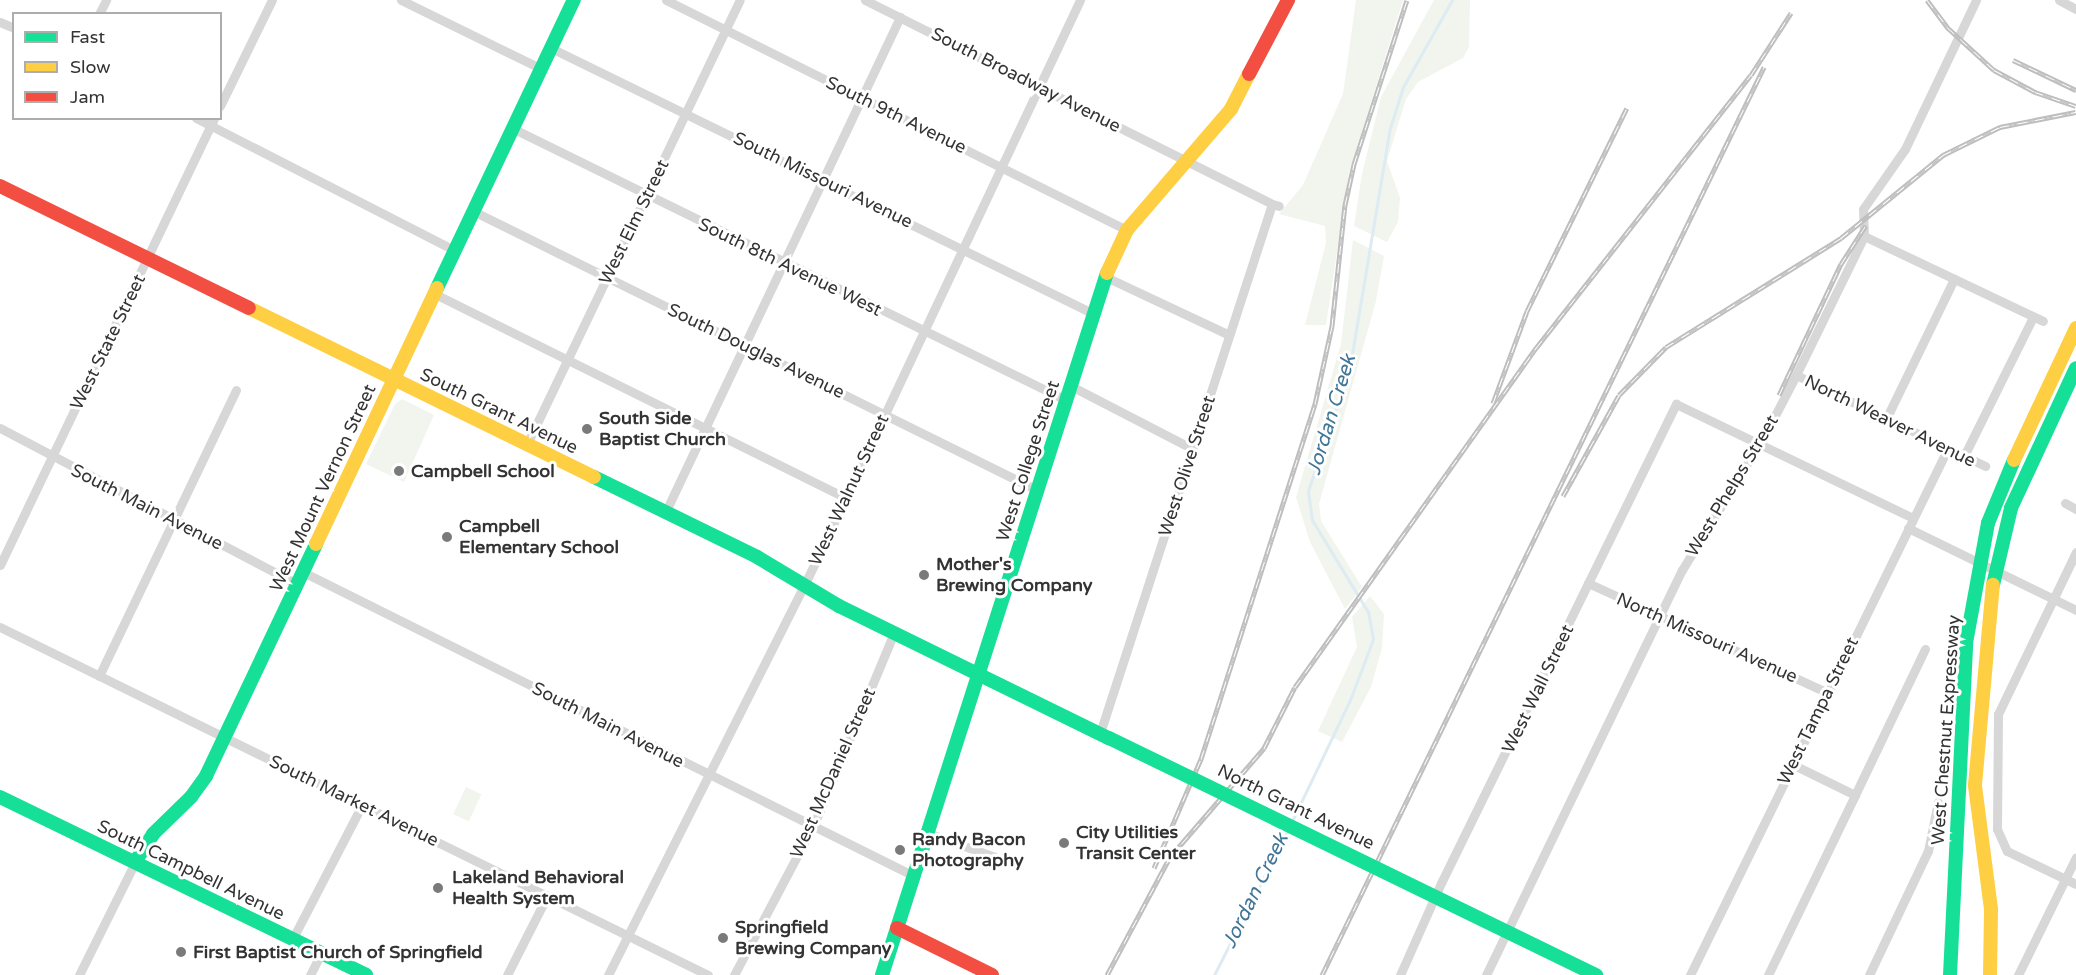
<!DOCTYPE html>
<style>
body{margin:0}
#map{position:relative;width:2076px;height:975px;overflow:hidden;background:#fff;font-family:"Varela Round",sans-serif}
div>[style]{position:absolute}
.green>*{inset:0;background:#f1f5ed;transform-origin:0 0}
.stream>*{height:3px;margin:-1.5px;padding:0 1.5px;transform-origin:1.5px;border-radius:1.5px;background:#ddebf3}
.street>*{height:9px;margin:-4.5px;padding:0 4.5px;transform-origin:4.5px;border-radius:4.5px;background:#d7d7d7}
.fast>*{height:14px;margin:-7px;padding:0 7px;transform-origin:7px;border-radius:7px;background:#16e098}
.slow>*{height:14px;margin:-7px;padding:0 7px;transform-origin:7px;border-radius:7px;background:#ffcf43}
.jam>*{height:14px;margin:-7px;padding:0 7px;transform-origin:7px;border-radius:7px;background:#f24e42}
.rail>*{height:5px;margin-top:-2.5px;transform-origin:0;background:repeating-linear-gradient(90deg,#fff 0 9px,#bebebe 0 18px);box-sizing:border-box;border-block:2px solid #bebebe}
.fast-bridge>*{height:14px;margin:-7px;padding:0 7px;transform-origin:7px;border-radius:7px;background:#16e098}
.dots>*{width:16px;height:16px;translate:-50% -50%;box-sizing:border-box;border:3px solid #fff;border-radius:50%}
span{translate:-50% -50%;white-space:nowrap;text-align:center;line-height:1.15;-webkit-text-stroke:6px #fff;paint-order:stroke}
.street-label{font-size:18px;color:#333}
.poi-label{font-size:18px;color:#333;font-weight:700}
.left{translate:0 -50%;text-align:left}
.water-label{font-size:20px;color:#3f7597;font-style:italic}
.legend{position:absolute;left:12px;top:12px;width:210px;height:108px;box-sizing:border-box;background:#fff;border:2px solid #adadad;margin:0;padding:8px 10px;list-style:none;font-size:18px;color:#333}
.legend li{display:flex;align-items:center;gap:12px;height:30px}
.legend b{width:30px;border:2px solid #adadad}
</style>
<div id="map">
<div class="green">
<div style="clip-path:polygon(1356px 0,1403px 0,1349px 172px,1326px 325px,1305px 325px,1326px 243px,1325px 226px,1279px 214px,1303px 185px,1343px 94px)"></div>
<div style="clip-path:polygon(1434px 0,1470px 0,1469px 47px,1463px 58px,1418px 82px,1406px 99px,1387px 161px,1400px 198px,1398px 222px,1387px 242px,1354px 226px,1362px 174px,1381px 97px)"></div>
<div style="clip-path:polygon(1353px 240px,1384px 256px,1376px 301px,1319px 504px,1321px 521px,1362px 587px,1345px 609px,1310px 542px,1296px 497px,1341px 344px)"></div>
<div style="clip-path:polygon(402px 399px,434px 415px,404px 482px,366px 464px,395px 404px)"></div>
<div style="clip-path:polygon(1370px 596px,1384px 614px,1382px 648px,1371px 687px,1342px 742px,1318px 731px,1357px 647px,1352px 617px)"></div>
<div style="left:466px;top:787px;width:17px;height:30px;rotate:25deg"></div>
</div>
<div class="stream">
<div style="left:1292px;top:821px;width:134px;rotate:-64.4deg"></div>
<div style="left:1350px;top:700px;width:65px;rotate:-69.3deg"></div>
<div style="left:1373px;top:639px;width:27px;rotate:-100deg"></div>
<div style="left:1368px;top:612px;width:108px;rotate:-121.3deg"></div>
<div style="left:1312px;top:520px;width:29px;rotate:-98deg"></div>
<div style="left:1308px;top:491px;width:132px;rotate:-71.4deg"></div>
<div style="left:1350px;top:366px;width:241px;rotate:-80.5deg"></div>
<div style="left:1390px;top:128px;width:43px;rotate:-72.4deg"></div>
<div style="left:1403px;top:87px;width:100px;rotate:-60.6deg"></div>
<div style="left:1214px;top:975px;width:163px;rotate:-63deg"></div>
</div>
<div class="street">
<div style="left:401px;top:0;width:157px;rotate:26.1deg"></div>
<div style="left:666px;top:0;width:515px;rotate:26.52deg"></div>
<div style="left:865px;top:0;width:455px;rotate:26.6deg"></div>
<div style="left:2059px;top:0;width:19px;rotate:28deg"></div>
<div style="left:99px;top:14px;width:16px;rotate:-63deg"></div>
<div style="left:0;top:22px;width:15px;rotate:23deg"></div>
<div style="left:551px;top:48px;width:605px;rotate:26.1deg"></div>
<div style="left:220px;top:106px;width:118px;rotate:-63.9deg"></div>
<div style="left:196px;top:118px;width:292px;rotate:27.1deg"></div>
<div style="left:514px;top:129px;width:617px;rotate:26.15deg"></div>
<div style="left:475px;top:212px;width:627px;rotate:26.32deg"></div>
<div style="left:1864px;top:236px;width:198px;rotate:25.4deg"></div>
<div style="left:1106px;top:277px;width:136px;rotate:25.2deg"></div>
<div style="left:435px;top:294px;width:459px;rotate:26.4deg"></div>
<div style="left:1796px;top:375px;width:210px;rotate:25.7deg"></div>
<div style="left:1071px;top:386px;width:135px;rotate:27.3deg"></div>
<div style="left:1886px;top:419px;width:156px;rotate:-64.1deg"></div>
<div style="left:0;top:428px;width:335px;rotate:27.7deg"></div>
<div style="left:527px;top:444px;width:492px;rotate:-64.4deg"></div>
<div style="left:1964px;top:456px;width:155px;rotate:-63.6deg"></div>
<div style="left:2065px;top:503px;width:13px;rotate:29deg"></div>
<div style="left:665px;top:513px;width:549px;rotate:-64.65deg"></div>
<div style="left:1908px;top:528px;width:187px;rotate:26deg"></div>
<div style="left:2076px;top:552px;width:180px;rotate:115.7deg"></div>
<div style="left:1998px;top:714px;width:115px;rotate:90.5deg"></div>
<div style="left:1997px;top:829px;width:24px;rotate:66deg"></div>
<div style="left:2007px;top:851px;width:76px;rotate:25.6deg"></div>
<div style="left:0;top:565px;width:496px;rotate:-64.4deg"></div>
<div style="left:303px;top:572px;width:682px;rotate:26.45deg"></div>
<div style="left:1588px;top:583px;width:262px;rotate:24.6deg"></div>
<div style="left:0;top:627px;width:789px;rotate:26.18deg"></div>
<div style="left:99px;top:676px;width:317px;rotate:-64.4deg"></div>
<div style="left:1100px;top:733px;width:556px;rotate:-71.99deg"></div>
<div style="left:1272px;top:204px;width:7px;rotate:16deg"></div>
<div style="left:1855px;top:795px;width:162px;rotate:-64.4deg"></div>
<div style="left:928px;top:833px;width:71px;rotate:19.7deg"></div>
<div style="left:293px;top:938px;width:150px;rotate:-62.6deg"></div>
<div style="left:79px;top:975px;width:126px;rotate:-63.6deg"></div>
<div style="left:310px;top:975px;width:25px;rotate:-63deg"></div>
<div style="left:507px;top:975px;width:89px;rotate:-63.1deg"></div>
<div style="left:608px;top:975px;width:436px;rotate:-63.3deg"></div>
<div style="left:804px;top:586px;width:648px;rotate:-64.78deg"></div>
<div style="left:734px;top:975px;width:171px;rotate:-62.1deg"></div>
<div style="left:814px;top:824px;width:207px;rotate:-67.3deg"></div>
<div style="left:1400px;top:975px;width:101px;rotate:-66deg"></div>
<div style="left:1441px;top:883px;width:534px;rotate:-63.87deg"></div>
<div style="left:1676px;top:404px;width:263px;rotate:25.7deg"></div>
<div style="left:1486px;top:975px;width:450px;rotate:-64.2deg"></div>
<div style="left:1682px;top:570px;width:163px;rotate:-58.6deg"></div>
<div style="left:1767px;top:431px;width:63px;rotate:-62.6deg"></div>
<div style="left:1796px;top:375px;width:155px;rotate:-63.9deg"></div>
<div style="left:1864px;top:236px;width:27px;rotate:-92deg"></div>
<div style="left:1863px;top:209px;width:73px;rotate:-55deg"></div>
<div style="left:1905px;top:149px;width:165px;rotate:-64.5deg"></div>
<div style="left:1690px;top:975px;width:587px;rotate:-63.92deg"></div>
<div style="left:1768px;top:975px;width:200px;rotate:-64.2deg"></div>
<div style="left:1855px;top:795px;width:70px;rotate:-153.8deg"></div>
<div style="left:1869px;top:975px;width:137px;rotate:-64.6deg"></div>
<div style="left:1928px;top:851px;width:50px;rotate:-78.5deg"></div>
<div style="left:2018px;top:975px;width:131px;rotate:-63.8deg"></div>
</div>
<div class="fast">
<div style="left:437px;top:288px;width:319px;rotate:-64.6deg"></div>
<div style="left:594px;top:477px;width:182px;rotate:26.1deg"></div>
<div style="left:757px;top:557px;width:96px;rotate:30.9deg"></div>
<div style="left:839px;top:606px;width:301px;rotate:26.1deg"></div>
<div style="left:1993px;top:585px;width:79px;rotate:-76.8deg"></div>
<div style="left:2011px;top:508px;width:154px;rotate:-65.1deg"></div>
<div style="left:0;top:797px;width:407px;rotate:25.9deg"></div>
<div style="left:135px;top:862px;width:33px;rotate:-57deg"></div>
<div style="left:153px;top:834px;width:53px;rotate:-44.2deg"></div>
<div style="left:191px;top:797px;width:26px;rotate:-54deg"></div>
<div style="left:206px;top:776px;width:257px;rotate:-64.6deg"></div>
<div style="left:882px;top:975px;width:737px;rotate:-72.23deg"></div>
<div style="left:1950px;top:975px;width:332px;rotate:-87.2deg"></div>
<div style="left:1966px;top:643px;width:122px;rotate:-79.6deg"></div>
<div style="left:1988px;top:523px;width:68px;rotate:-67.6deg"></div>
</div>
<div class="slow">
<div style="left:1107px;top:273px;width:47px;rotate:-65.1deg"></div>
<div style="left:1127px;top:230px;width:160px;rotate:-49.3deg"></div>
<div style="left:1231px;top:109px;width:39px;rotate:-63deg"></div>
<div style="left:249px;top:308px;width:384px;rotate:26.1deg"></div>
<div style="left:2014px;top:460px;width:146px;rotate:-64.8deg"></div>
<div style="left:316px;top:544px;width:283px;rotate:-64.7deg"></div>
<div style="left:1990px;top:975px;width:66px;rotate:-89.1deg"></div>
<div style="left:1991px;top:909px;width:125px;rotate:-97.4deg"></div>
<div style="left:1975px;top:785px;width:201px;rotate:-84.9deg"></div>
</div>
<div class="jam">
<div style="left:1249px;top:74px;width:84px;rotate:-62.2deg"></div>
<div style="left:0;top:186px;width:277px;rotate:26.1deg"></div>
<div style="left:897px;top:928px;width:106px;rotate:26.3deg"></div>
</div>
<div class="rail">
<div style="left:1927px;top:0;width:34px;rotate:53deg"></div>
<div style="left:1947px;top:27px;width:64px;rotate:42.5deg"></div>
<div style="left:1994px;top:70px;width:47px;rotate:28.2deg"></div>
<div style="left:2035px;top:92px;width:43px;rotate:18.9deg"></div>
<div style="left:2013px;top:60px;width:70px;rotate:25.5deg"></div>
<div style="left:1779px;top:395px;width:145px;rotate:-64.7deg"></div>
<div style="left:1841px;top:264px;width:46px;rotate:-57.3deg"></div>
<div style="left:1493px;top:403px;width:98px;rotate:-69.7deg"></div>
<div style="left:1527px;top:311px;width:226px;rotate:-63.8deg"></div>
<div style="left:1563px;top:496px;width:115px;rotate:-61deg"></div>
<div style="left:1619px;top:395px;width:67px;rotate:-45.6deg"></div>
<div style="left:1666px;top:347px;width:206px;rotate:-31.9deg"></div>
<div style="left:1841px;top:238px;width:132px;rotate:-39.1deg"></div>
<div style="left:1943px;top:155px;width:64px;rotate:-26.2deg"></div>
<div style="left:2000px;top:127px;width:77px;rotate:-11.2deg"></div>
<div style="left:1154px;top:868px;width:119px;rotate:-66.7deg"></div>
<div style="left:1201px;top:759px;width:373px;rotate:-72.2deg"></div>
<div style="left:1315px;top:404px;width:80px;rotate:-77.7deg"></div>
<div style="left:1332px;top:326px;width:122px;rotate:-83.9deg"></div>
<div style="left:1345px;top:205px;width:42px;rotate:-77.6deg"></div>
<div style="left:1354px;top:164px;width:172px;rotate:-72.1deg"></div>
<div style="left:1107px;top:975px;width:134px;rotate:-61.9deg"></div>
<div style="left:1170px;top:857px;width:144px;rotate:-49.2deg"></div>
<div style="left:1264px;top:748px;width:68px;rotate:-63.1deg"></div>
<div style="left:1295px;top:687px;width:416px;rotate:-54.6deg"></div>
<div style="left:1536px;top:348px;width:347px;rotate:-51.8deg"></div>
<div style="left:1751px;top:75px;width:74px;rotate:-57.2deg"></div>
<div style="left:1322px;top:975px;width:1010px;rotate:-64.04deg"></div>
</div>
<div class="fast-bridge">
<div style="left:1109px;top:738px;width:542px;rotate:25.95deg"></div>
</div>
<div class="dots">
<div style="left:587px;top:429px;background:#7a7a7a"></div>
<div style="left:399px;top:471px;background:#7a7a7a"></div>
<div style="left:447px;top:537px;background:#7a7a7a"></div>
<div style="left:924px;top:575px;background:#7a7a7a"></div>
<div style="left:1064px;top:843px;background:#7a7a7a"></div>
<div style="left:900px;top:850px;background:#7a7a7a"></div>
<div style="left:438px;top:888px;background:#7a7a7a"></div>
<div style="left:723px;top:938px;background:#7a7a7a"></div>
<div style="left:181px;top:952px;background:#7a7a7a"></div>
</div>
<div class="street-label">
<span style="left:1026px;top:80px;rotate:27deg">South Broadway Avenue</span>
<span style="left:896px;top:115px;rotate:26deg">South 9th Avenue</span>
<span style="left:823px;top:180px;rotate:26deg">South Missouri Avenue</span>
<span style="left:634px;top:222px;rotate:-64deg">West Elm Street</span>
<span style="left:790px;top:267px;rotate:26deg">South 8th Avenue West</span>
<span style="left:108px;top:342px;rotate:-64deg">West State Street</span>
<span style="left:756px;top:351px;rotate:26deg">South Douglas Avenue</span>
<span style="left:499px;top:411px;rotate:26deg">South Grant Avenue</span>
<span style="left:1890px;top:421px;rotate:26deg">North Weaver Avenue</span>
<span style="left:1028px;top:461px;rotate:-72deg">West College Street</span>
<span style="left:1187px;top:466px;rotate:-72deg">West Olive Street</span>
<span style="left:1732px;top:486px;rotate:-59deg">West Phelps Street</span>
<span style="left:323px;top:488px;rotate:-65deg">West Mount Vernon Street</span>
<span style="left:849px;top:490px;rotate:-65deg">West Walnut Street</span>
<span style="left:147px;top:507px;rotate:27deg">South Main Avenue</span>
<span style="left:1707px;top:638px;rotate:24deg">North Missouri Avenue</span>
<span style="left:1538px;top:689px;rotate:-64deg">West Wall Street</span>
<span style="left:1818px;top:711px;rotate:-64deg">West Tampa Street</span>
<span style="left:608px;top:725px;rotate:27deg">South Main Avenue</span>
<span style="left:1946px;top:730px;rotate:-86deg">West Chestnut Expressway</span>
<span style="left:833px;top:773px;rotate:-66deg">West McDaniel Street</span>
<span style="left:354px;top:801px;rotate:26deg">South Market Avenue</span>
<span style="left:1296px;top:807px;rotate:26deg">North Grant Avenue</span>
<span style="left:191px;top:870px;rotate:26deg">South Campbell Avenue</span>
</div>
<div class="poi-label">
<span class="left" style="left:599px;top:429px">South Side<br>Baptist Church</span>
<span class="left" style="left:411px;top:471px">Campbell School</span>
<span class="left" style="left:459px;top:537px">Campbell<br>Elementary School</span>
<span class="left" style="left:936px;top:575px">Mother's<br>Brewing Company</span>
<span class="left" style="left:1076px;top:843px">City Utilities<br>Transit Center</span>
<span class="left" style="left:912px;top:850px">Randy Bacon<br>Photography</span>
<span class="left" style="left:452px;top:888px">Lakeland Behavioral<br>Health System</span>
<span class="left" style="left:735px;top:938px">Springfield<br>Brewing Company</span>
<span class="left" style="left:193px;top:952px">First Baptist Church of Springfield</span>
</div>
<div class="water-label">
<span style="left:1332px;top:415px;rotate:-73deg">Jordan Creek</span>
<span style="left:1256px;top:891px;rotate:-64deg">Jordan Creek</span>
</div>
<ul class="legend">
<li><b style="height:8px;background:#16e098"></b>Fast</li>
<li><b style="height:8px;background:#ffcf43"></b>Slow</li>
<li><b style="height:8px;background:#f24e42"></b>Jam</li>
</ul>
</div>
